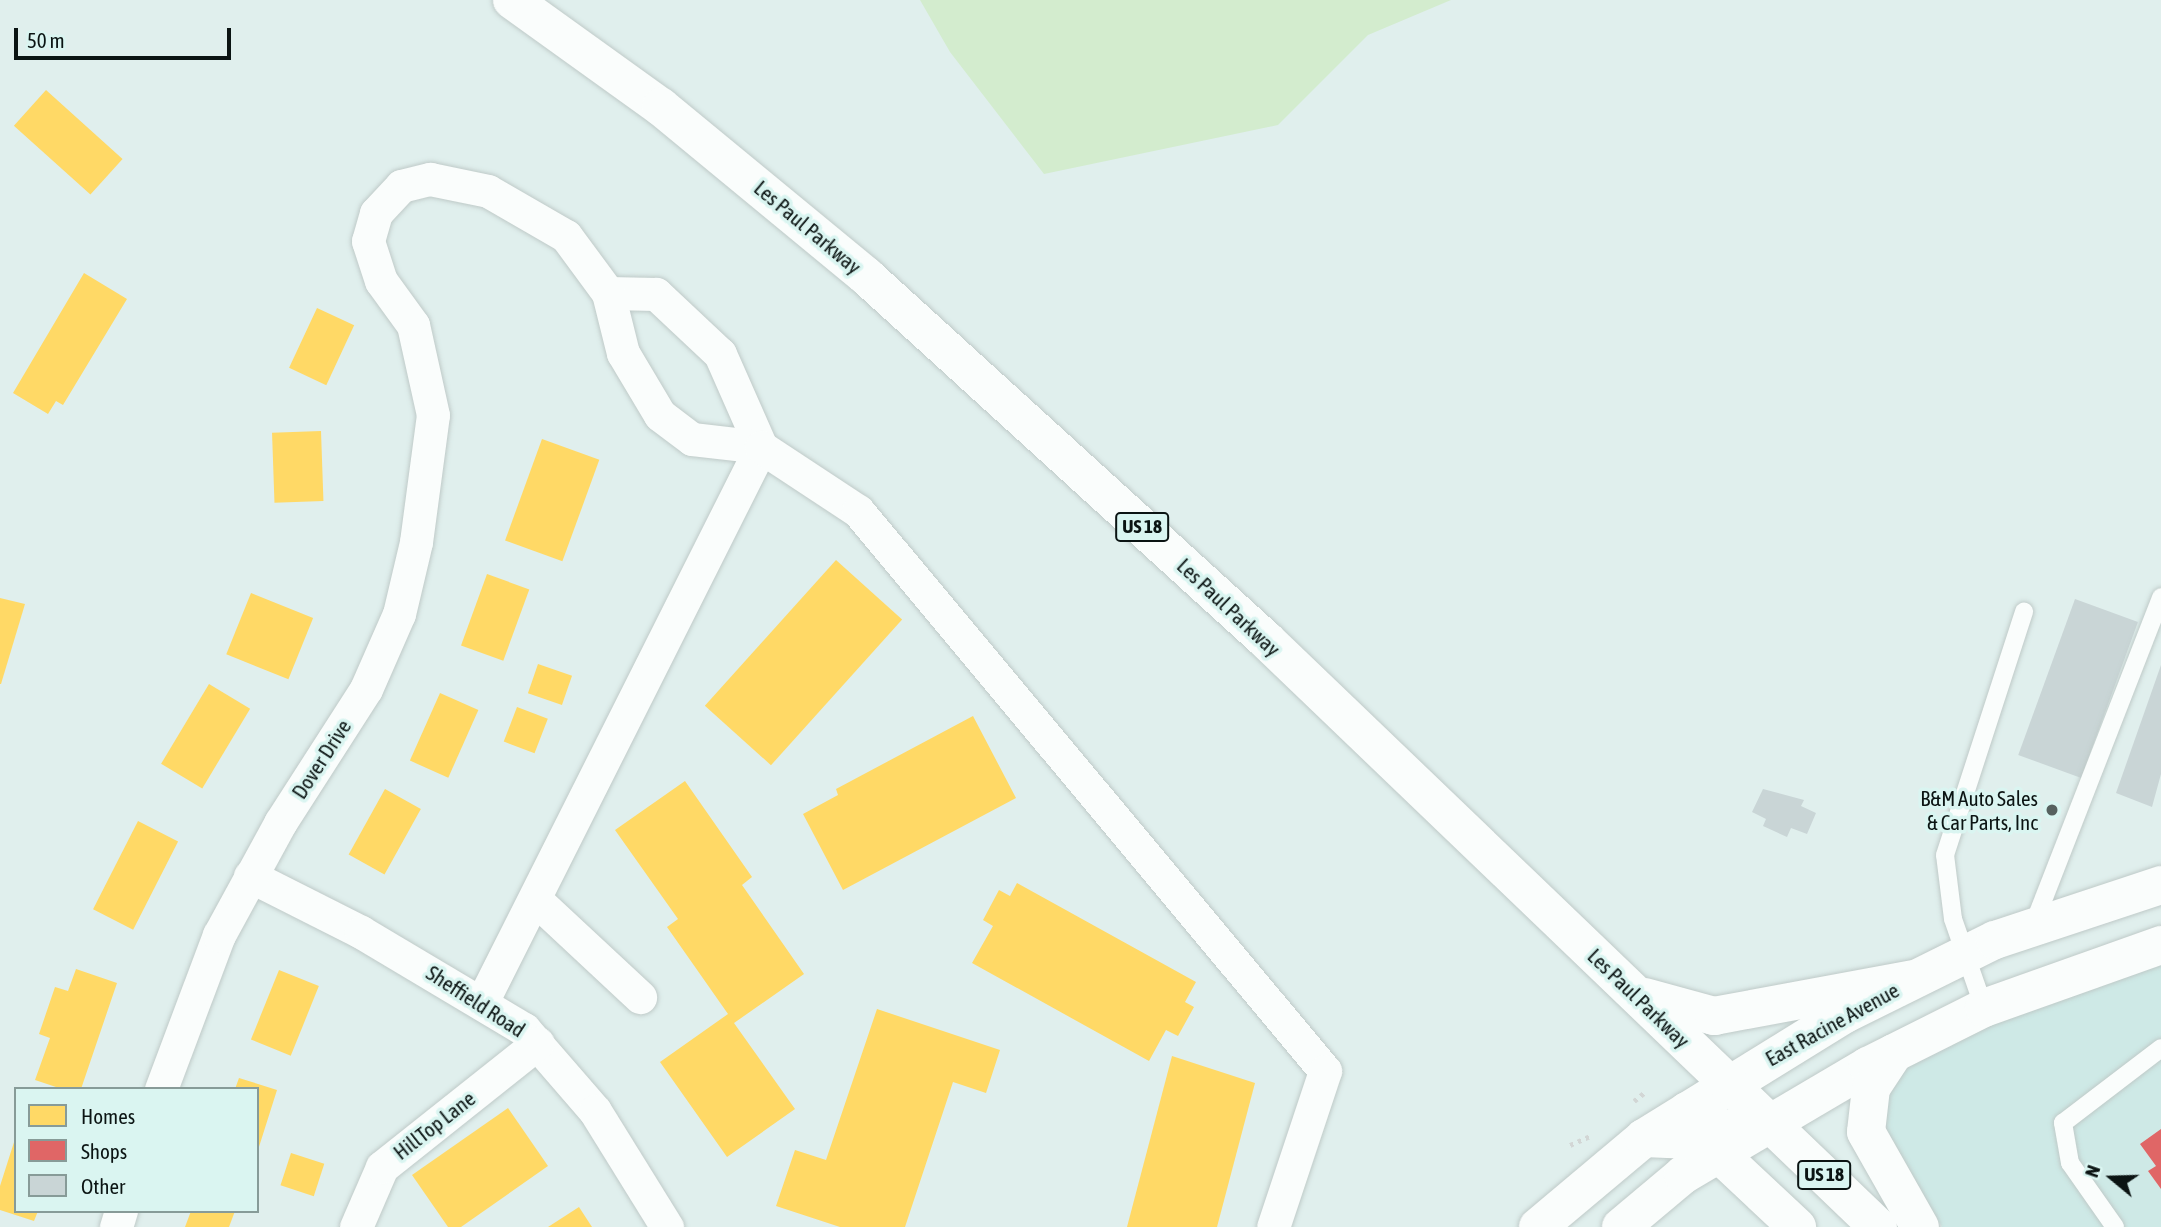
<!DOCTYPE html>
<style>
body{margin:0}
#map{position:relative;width:2161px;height:1227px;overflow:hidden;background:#e0efed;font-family:"Asap Condensed",sans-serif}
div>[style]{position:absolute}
.built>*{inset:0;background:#cee9e6}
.green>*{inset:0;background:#d3ecce}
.homes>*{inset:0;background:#ffd966;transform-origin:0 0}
.shops>*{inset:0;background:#e06666}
.building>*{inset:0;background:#c9d5d6;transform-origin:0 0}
.path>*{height:4.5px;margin-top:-2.25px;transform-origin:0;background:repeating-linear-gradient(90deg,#d2d6d5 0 3.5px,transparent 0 8.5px)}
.roads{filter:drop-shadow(0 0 2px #bfcac8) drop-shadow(0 0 2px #bfcac8)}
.lane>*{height:18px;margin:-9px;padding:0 9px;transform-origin:9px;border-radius:9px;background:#fafdfc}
.street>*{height:33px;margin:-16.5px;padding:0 16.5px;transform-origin:16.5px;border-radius:16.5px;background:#fafdfc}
.secondary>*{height:38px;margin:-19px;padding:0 19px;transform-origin:19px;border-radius:19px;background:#fafdfc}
.primary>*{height:38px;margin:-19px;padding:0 19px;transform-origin:19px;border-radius:19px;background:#fafdfc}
.dots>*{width:19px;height:19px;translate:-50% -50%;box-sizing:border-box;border:4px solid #daf5f1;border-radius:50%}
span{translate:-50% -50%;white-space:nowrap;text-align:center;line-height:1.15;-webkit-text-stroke:7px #daf5f1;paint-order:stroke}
.shield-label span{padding:2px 5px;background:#daf5f1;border:2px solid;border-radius:5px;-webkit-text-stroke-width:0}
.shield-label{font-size:19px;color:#0b1413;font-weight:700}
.street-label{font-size:21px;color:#0b1413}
.poi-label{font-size:21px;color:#0b1413}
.right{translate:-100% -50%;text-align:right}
.legend{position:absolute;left:14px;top:1087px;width:245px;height:126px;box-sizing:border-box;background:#daf5f1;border:2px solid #879b98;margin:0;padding:9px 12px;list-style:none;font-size:21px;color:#0b1413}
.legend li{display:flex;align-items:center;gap:14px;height:35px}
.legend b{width:35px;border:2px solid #879b98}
.north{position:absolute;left:2077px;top:1143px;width:70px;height:70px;-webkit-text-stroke:5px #daf5f1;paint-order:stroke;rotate:289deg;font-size:19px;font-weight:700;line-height:28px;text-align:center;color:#0b1413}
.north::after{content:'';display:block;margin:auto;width:24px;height:32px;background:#0b1413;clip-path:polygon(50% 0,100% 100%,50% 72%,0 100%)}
.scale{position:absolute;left:14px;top:28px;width:217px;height:32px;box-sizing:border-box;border:4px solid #0b1413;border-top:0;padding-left:9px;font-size:21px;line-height:24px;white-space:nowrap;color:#0b1413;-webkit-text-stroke:5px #daf5f1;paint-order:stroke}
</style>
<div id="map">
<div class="built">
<div style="clip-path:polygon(2161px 962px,2161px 1227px,1942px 1227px,1883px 1123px,1886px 1099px,1909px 1063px,1977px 1028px)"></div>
</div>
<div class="green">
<div style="clip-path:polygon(920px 0,1451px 0,1368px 35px,1278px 125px,1044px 174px,950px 52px)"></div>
</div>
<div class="homes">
<div style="left:46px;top:90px;width:103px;height:48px;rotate:42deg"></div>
<div style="clip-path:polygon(84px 273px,127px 299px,63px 405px,56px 401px,48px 414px,13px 393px)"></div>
<div style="left:317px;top:308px;width:41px;height:66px;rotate:25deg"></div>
<div style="left:321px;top:431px;width:70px;height:49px;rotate:88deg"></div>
<div style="left:542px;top:439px;width:61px;height:108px;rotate:20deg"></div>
<div style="left:836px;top:560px;width:89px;height:196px;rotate:42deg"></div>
<div style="left:487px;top:574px;width:45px;height:76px;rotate:20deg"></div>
<div style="left:251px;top:593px;width:67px;height:66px;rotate:22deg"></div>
<div style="clip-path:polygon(0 598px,25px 604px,1px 684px,0 684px)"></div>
<div style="left:538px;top:664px;width:36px;height:31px;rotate:19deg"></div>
<div style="left:209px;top:684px;width:48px;height:93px;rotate:31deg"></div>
<div style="left:440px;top:693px;width:42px;height:74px;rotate:24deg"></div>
<div style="left:517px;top:707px;width:33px;height:37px;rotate:21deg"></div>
<div style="clip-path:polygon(973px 716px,1016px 798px,843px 890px,803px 814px,838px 795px,836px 789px)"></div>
<div style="clip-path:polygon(685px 781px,752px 877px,742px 885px,804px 974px,734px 1023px,795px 1109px,727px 1157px,660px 1062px,728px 1014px,667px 927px,678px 919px,615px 830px)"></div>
<div style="left:385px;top:789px;width:41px;height:75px;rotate:29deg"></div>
<div style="left:138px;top:821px;width:45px;height:99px;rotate:27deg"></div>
<div style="clip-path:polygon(1017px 883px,1196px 982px,1185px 1002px,1194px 1007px,1178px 1036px,1166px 1030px,1149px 1061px,972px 963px,993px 926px,983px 920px,999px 890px,1010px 896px)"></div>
<div style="clip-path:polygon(76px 969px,117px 983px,81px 1089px,62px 1089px,35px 1080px,50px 1038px,39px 1034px,55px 987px,68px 991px)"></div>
<div style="left:279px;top:970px;width:43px;height:75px;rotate:22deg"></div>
<div style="clip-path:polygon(877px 1009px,1000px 1050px,986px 1093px,953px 1082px,905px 1227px,840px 1227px,776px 1206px,795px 1150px,826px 1160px)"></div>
<div style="clip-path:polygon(1172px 1056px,1255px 1083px,1217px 1227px,1127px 1227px)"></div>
<div style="clip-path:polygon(239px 1078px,277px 1090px,258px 1150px,257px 1089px,235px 1089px)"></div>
<div style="clip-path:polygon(508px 1108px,548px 1166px,461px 1227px,448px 1227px,412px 1175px)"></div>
<div style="clip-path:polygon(15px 1139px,16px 1211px,38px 1211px,34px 1221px,0 1210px,0 1186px)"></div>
<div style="left:291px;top:1153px;width:35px;height:34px;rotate:18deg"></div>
<div style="clip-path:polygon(579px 1207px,592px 1227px,548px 1227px)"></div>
<div style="clip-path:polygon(191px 1211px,235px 1211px,229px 1227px,185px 1227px)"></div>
</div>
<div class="shops">
<div style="clip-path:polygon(2161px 1129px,2161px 1189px,2148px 1171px,2156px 1166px,2140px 1144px)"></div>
</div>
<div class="building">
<div style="left:2075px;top:599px;width:67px;height:166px;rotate:20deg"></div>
<div style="clip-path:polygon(2161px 665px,2161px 774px,2152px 807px,2116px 793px)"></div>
<div style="clip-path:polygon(1763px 789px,1804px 800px,1801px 806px,1816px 813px,1807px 834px,1791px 828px,1787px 837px,1763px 826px,1766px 819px,1752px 812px)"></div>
</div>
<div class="path">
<div style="left:1634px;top:1101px;width:13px;rotate:-39deg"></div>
<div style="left:1570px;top:1145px;width:22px;rotate:-24deg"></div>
</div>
<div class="roads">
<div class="lane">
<div style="left:2033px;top:926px;width:353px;rotate:-68.7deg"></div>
<div style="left:1984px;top:1008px;width:94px;rotate:-109.2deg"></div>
<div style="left:1953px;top:919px;width:64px;rotate:-97.1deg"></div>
<div style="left:1945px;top:855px;width:256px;rotate:-72deg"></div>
<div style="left:2115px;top:1227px;width:78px;rotate:-125.1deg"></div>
<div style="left:2070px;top:1163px;width:41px;rotate:-99.9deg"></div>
<div style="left:2063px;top:1123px;width:123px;rotate:-37.4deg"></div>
</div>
<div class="street">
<div style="left:250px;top:876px;width:124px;rotate:26.8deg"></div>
<div style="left:361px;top:932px;width:190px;rotate:30.8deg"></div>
<div style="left:524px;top:1029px;width:108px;rotate:49.1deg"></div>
<div style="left:595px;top:1111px;width:137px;rotate:58.2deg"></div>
<div style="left:537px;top:901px;width:141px;rotate:43deg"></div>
<div style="left:482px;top:1002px;width:621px;rotate:-63.31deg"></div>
<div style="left:761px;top:447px;width:102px;rotate:-113.8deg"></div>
<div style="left:720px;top:354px;width:88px;rotate:-136.8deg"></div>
<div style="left:656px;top:294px;width:48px;rotate:-178.8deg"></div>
<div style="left:161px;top:1089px;width:165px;rotate:-69.4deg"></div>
<div style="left:219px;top:935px;width:128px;rotate:-61.4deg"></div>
<div style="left:280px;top:823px;width:159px;rotate:-57.3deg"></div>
<div style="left:366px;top:689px;width:82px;rotate:-66.3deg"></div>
<div style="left:399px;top:614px;width:74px;rotate:-76.7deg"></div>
<div style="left:416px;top:542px;width:128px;rotate:-82.4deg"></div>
<div style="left:433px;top:415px;width:92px;rotate:-102.5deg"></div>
<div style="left:413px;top:325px;width:54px;rotate:-126deg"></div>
<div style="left:381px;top:281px;width:42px;rotate:-108deg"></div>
<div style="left:368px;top:241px;width:29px;rotate:-74deg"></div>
<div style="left:376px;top:213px;width:37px;rotate:-47deg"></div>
<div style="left:401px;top:186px;width:30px;rotate:-14deg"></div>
<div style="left:430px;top:179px;width:59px;rotate:11.7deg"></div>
<div style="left:488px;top:191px;width:90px;rotate:30deg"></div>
<div style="left:566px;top:236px;width:71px;rotate:53.6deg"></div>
<div style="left:608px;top:293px;width:62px;rotate:76deg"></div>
<div style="left:623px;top:353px;width:72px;rotate:59.2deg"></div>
<div style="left:660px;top:415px;width:40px;rotate:37deg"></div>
<div style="left:692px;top:439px;width:69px;rotate:6.6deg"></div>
<div style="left:761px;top:447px;width:116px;rotate:33.4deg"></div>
<div style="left:858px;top:511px;width:729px;rotate:50.17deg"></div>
<div style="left:1325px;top:1071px;width:164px;rotate:108.4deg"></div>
<div style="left:116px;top:1227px;width:17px;rotate:-73deg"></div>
<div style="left:356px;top:1227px;width:65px;rotate:-66.6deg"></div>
<div style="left:382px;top:1167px;width:199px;rotate:-38.5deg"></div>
</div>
<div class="secondary">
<div style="left:1538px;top:1227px;width:138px;rotate:-40deg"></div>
<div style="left:1644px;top:1138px;width:236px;rotate:-31.7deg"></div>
<div style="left:1845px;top:1014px;width:167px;rotate:-26.3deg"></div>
<div style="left:1995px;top:940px;width:175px;rotate:-18.3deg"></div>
<div style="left:1621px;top:1227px;width:81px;rotate:-40deg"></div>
<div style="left:1683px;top:1175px;width:215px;rotate:-30.5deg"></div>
<div style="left:1868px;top:1066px;width:130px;rotate:-26.6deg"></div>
<div style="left:1984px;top:1008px;width:188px;rotate:-19.6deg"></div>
</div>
<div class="primary">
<div style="left:512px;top:0;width:183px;rotate:35.7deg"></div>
<div style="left:661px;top:107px;width:266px;rotate:39.5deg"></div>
<div style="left:866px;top:276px;width:541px;rotate:42.3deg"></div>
<div style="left:1266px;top:640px;width:848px;rotate:43.81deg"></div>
<div style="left:1645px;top:997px;width:72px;rotate:15.4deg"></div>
<div style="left:1714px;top:1016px;width:202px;rotate:-10.5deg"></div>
<div style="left:1894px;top:1053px;width:42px;rotate:123.3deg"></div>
<div style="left:1871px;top:1088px;width:44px;rotate:96.5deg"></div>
<div style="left:1866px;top:1132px;width:109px;rotate:60.4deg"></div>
<div style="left:1687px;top:1111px;width:41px;rotate:25.9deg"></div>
<div style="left:1724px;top:1129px;width:45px;rotate:-6.3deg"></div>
<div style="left:1644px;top:1138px;width:47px;rotate:2.4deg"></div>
<div style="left:1691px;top:1140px;width:31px;rotate:27deg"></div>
<div style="left:1719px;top:1154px;width:107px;rotate:43.1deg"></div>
</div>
</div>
<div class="dots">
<div style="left:2052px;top:810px;background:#56615f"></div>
</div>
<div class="shield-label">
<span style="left:1142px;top:527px">US 18</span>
<span style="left:1824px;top:1175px">US 18</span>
</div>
<div class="street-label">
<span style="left:808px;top:227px;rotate:40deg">Les Paul Parkway</span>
<span style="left:1229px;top:607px;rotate:43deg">Les Paul Parkway</span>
<span style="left:321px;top:759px;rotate:-57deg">Dover Drive</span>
<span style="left:1639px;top:998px;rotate:44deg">Les Paul Parkway</span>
<span style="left:476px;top:1001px;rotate:33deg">Sheffield Road</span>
<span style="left:1832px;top:1024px;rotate:-29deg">East Racine Avenue</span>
<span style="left:434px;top:1125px;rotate:-38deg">HillTop Lane</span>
</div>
<div class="poi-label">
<span class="right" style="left:2038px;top:810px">B&amp;M Auto Sales<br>&amp; Car Parts, Inc</span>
</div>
<ul class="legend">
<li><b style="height:19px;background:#ffd966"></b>Homes</li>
<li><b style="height:19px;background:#e06666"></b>Shops</li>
<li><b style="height:19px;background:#c9d5d6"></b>Other</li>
</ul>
<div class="north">N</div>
<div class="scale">50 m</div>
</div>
